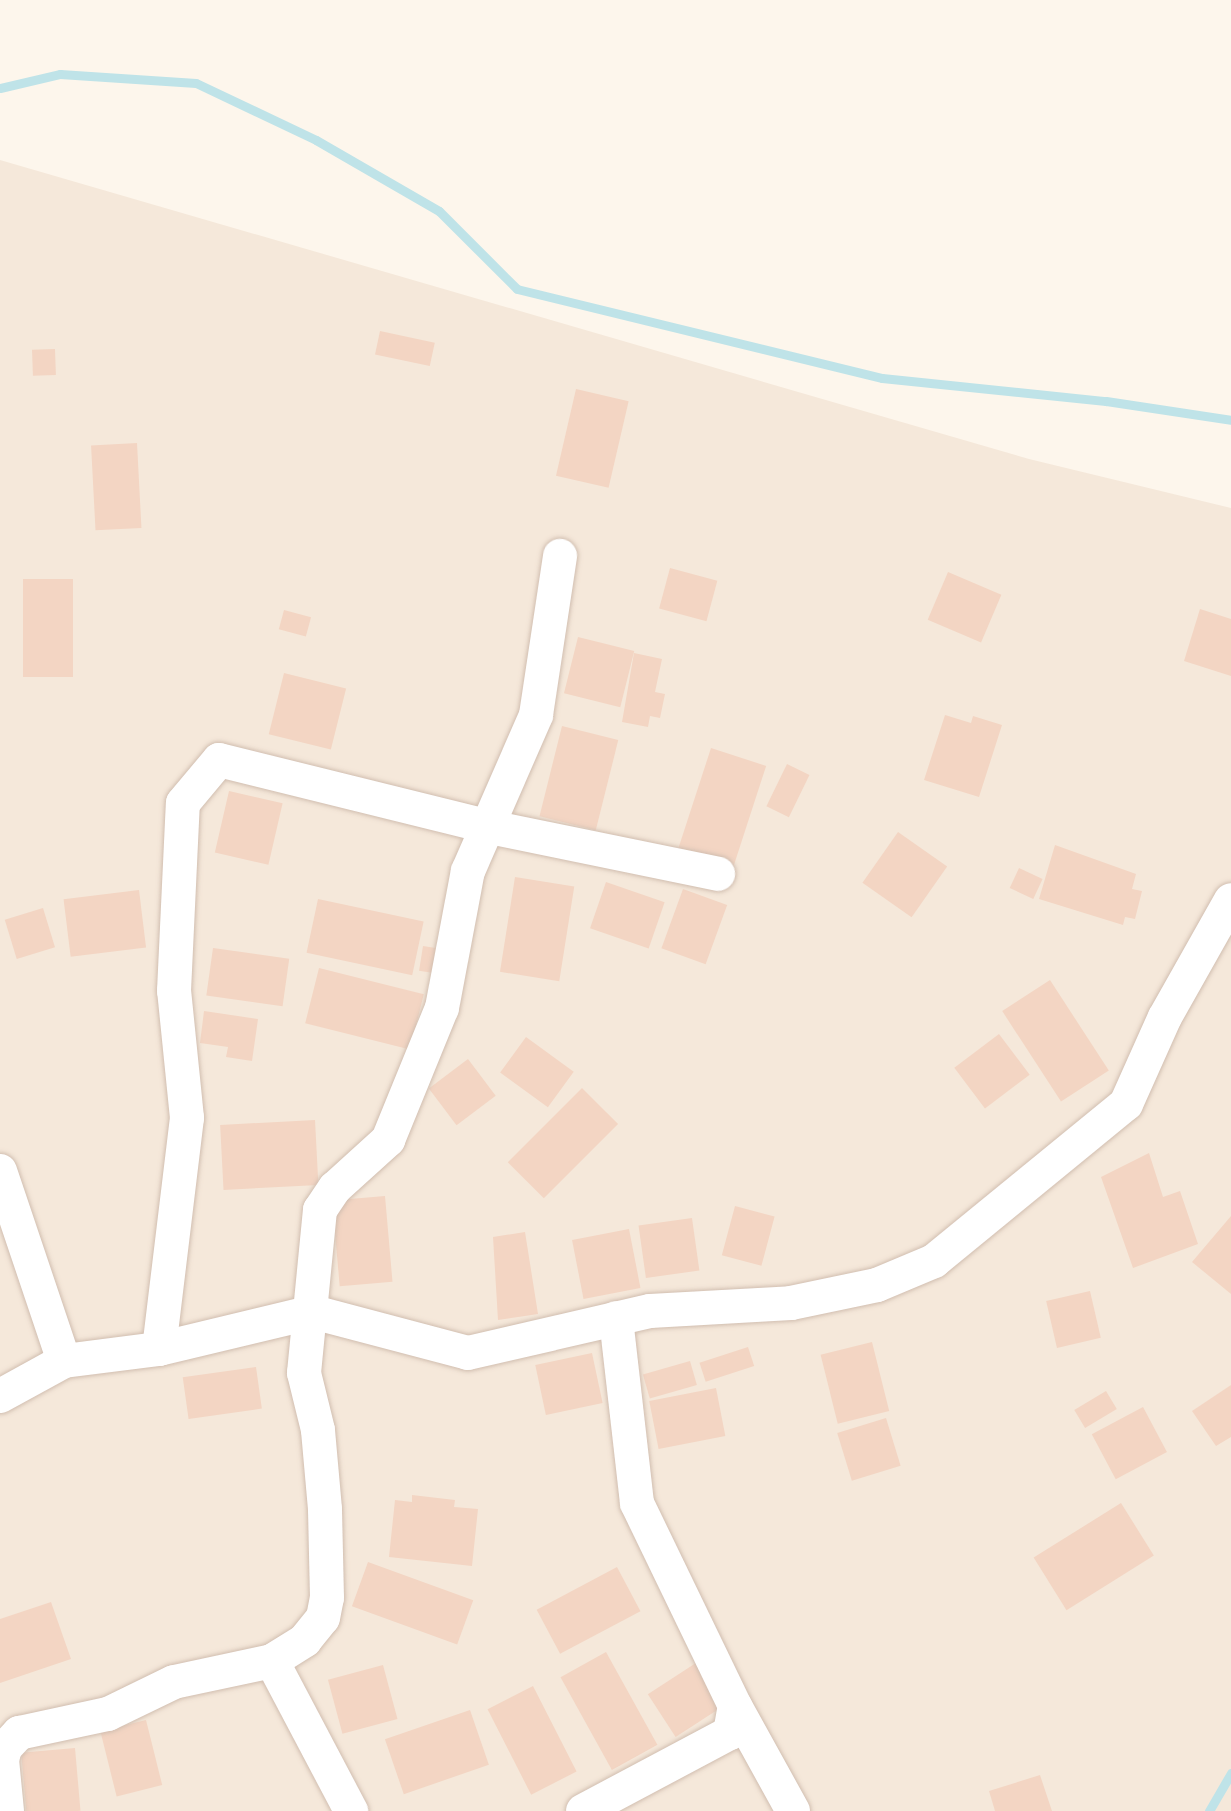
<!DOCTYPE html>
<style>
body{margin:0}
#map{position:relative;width:1231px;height:1811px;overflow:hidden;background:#fdf6ec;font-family:"Fira Sans",sans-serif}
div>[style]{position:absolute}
.residential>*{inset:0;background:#f5e8da}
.stream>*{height:9px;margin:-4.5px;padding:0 4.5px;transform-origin:4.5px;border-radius:4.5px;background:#bfe3e8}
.building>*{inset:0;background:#f3d5c3;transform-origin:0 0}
.roads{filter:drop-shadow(0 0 2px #d1beb0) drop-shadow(0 0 2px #d1beb0)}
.minor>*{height:34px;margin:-17px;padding:0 17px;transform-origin:17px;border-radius:17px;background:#fff}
span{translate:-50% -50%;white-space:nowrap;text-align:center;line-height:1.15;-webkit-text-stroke:6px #fffaf3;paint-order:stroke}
</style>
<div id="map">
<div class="residential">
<div style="clip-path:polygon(0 160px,1029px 459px,1231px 508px,1231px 1811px,0 1811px)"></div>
</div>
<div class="stream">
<div style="left:0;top:88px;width:62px;rotate:-13.1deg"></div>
<div style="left:60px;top:74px;width:136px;rotate:3.8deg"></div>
<div style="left:196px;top:83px;width:133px;rotate:25.4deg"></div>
<div style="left:316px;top:140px;width:142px;rotate:30deg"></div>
<div style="left:439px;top:211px;width:110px;rotate:45deg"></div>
<div style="left:517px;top:289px;width:376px;rotate:13.7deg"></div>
<div style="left:882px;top:378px;width:225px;rotate:5.9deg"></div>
<div style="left:1106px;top:401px;width:126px;rotate:8.6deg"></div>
<div style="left:1209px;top:1811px;width:44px;rotate:-59.9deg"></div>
</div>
<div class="building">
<div style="left:380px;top:331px;width:56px;height:24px;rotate:12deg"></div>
<div style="left:55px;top:349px;width:26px;height:23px;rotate:88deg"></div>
<div style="left:576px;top:389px;width:54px;height:89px;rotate:13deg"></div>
<div style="left:137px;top:443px;width:85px;height:46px;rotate:87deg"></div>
<div style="left:670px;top:568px;width:49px;height:42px;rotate:15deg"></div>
<div style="left:948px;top:572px;width:58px;height:52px;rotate:23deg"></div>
<div style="left:23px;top:579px;width:50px;height:98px"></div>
<div style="clip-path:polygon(1200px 609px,1231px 619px,1231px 676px,1184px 661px)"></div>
<div style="left:284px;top:610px;width:28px;height:20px;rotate:15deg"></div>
<div style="left:578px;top:637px;width:58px;height:58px;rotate:14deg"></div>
<div style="clip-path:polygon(634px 653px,662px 659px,655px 692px,665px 694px,660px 718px,650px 716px,648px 727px,622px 722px)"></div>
<div style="left:284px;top:673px;width:64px;height:63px;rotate:14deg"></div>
<div style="clip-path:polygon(945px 715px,971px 723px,973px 716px,1002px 725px,979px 797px,924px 780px)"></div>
<div style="left:562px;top:726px;width:58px;height:93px;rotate:14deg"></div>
<div style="left:711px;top:748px;width:58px;height:105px;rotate:18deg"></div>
<div style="left:787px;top:764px;width:25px;height:47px;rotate:26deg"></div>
<div style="left:229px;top:791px;width:55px;height:63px;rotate:13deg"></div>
<div style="left:898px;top:832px;width:60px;height:62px;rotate:35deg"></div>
<div style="clip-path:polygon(1055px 845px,1136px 874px,1132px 889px,1142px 891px,1135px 919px,1125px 917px,1123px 925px,1039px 899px)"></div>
<div style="left:1019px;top:868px;width:26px;height:22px;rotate:25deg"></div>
<div style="left:515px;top:877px;width:60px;height:96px;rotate:9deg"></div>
<div style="left:606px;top:882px;width:62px;height:49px;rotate:19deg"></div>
<div style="left:683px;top:889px;width:47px;height:63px;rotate:20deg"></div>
<div style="left:139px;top:890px;width:58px;height:76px;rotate:83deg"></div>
<div style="left:318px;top:899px;width:108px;height:55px;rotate:12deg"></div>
<div style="left:43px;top:908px;width:41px;height:40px;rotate:73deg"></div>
<div style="left:423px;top:946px;width:24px;height:25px;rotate:9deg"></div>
<div style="left:213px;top:948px;width:77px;height:48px;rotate:8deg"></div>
<div style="left:319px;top:968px;width:108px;height:57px;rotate:14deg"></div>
<div style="left:1050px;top:980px;width:108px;height:57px;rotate:57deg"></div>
<div style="clip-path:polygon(204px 1011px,258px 1019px,252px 1061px,226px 1057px,228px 1047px,200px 1043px)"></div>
<div style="left:999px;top:1034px;width:51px;height:56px;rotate:53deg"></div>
<div style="left:526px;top:1037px;width:59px;height:44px;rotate:36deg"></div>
<div style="left:468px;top:1059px;width:46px;height:49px;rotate:53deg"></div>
<div style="left:582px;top:1088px;width:51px;height:105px;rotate:45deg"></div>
<div style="left:315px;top:1120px;width:65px;height:95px;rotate:87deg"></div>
<div style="clip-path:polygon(1149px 1153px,1163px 1197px,1180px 1191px,1198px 1244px,1133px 1268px,1101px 1177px)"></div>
<div style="left:385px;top:1196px;width:86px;height:53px;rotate:85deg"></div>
<div style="left:735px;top:1206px;width:41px;height:51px;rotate:15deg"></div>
<div style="clip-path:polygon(1231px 1216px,1231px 1294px,1192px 1262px)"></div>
<div style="left:692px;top:1218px;width:53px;height:54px;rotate:82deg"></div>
<div style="left:629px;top:1229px;width:60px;height:58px;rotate:79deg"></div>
<div style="clip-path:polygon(525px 1232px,538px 1314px,498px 1320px,493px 1237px)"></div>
<div style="left:1090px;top:1291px;width:48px;height:45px;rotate:77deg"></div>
<div style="left:872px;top:1342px;width:71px;height:53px;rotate:76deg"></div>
<div style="left:748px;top:1347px;width:20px;height:51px;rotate:72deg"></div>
<div style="left:592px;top:1353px;width:51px;height:58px;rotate:78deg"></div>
<div style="left:690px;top:1361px;width:25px;height:49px;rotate:74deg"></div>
<div style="left:256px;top:1367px;width:42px;height:74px;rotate:82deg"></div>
<div style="clip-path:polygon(1231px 1385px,1231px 1437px,1216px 1446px,1192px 1411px)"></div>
<div style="left:716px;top:1388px;width:49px;height:68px;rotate:79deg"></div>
<div style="left:1106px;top:1391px;width:21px;height:37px;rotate:59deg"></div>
<div style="left:1143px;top:1407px;width:51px;height:58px;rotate:62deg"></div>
<div style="left:886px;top:1418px;width:50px;height:51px;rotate:73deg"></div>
<div style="clip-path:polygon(412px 1495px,455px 1500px,454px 1507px,478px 1509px,472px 1566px,389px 1557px,395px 1500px,412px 1502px)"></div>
<div style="left:1121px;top:1503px;width:62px;height:103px;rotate:58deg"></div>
<div style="left:368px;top:1562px;width:112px;height:47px;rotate:20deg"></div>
<div style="left:617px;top:1567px;width:50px;height:91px;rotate:62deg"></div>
<div style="clip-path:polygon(51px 1602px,71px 1659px,0 1683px,0 1619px)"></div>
<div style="left:606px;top:1652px;width:106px;height:52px;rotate:61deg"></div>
<div style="left:699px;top:1661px;width:51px;height:61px;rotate:57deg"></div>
<div style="left:383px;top:1665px;width:56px;height:57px;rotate:75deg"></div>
<div style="left:533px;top:1686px;width:96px;height:51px;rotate:63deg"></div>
<div style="left:470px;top:1710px;width:58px;height:90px;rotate:71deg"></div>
<div style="left:146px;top:1720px;width:67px;height:47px;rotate:76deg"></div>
<div style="left:75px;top:1748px;width:63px;height:54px;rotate:85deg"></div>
<div style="clip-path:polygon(1040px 1775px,1052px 1811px,995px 1811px,989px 1791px)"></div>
</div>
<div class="roads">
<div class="minor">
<div style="left:0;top:1171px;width:200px;rotate:71.4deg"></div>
<div style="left:64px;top:1361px;width:73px;rotate:151.3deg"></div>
<div style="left:159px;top:1349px;width:233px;rotate:-83.1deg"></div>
<div style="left:187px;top:1118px;width:128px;rotate:-95.8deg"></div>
<div style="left:174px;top:991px;width:188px;rotate:-87.3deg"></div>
<div style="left:183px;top:803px;width:56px;rotate:-50.1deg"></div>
<div style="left:219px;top:760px;width:274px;rotate:13.9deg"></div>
<div style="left:485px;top:826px;width:238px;rotate:11.6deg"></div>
<div style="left:64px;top:1361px;width:96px;rotate:-7.2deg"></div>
<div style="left:159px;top:1349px;width:158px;rotate:-13.5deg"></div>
<div style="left:313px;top:1312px;width:160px;rotate:14.8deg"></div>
<div style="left:468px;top:1353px;width:187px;rotate:-13deg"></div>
<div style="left:650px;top:1311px;width:141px;rotate:-3.2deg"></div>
<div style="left:791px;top:1303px;width:88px;rotate:-11.8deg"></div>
<div style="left:877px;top:1285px;width:62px;rotate:-22.8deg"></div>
<div style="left:934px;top:1261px;width:248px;rotate:-39.3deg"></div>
<div style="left:1126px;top:1104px;width:95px;rotate:-65.9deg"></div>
<div style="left:1165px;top:1017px;width:134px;rotate:-60.6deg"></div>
<div style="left:272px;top:1661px;width:170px;rotate:62.2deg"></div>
<div style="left:735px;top:1706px;width:120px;rotate:61.1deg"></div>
<div style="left:7px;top:1811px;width:51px;rotate:-95.6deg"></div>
<div style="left:2px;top:1760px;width:12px;rotate:-76deg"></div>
<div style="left:5px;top:1748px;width:21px;rotate:-47deg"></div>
<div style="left:19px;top:1733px;width:91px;rotate:-12.1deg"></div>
<div style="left:108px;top:1714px;width:73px;rotate:-25.9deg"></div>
<div style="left:174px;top:1682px;width:100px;rotate:-12.1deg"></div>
<div style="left:272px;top:1661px;width:39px;rotate:-32deg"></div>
<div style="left:305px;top:1640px;width:28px;rotate:-51deg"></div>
<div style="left:323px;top:1618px;width:20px;rotate:-79deg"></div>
<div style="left:327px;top:1598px;width:89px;rotate:-91.3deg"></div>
<div style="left:325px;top:1509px;width:79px;rotate:-95.1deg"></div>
<div style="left:318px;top:1430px;width:59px;rotate:-103.8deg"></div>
<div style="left:304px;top:1373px;width:164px;rotate:-84.4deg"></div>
<div style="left:320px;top:1210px;width:27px;rotate:-56deg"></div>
<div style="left:335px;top:1188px;width:72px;rotate:-42.2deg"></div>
<div style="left:388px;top:1140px;width:143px;rotate:-67.8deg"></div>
<div style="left:442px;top:1008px;width:139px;rotate:-79.3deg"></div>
<div style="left:468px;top:871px;width:170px;rotate:-66.4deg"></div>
<div style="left:536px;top:715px;width:161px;rotate:-81.4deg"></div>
<div style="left:583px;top:1811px;width:166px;rotate:-28deg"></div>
<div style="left:730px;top:1733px;width:27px;rotate:-80deg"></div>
<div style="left:735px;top:1706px;width:225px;rotate:-115.8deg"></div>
<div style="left:637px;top:1503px;width:186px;rotate:-96.5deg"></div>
</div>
</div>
</div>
